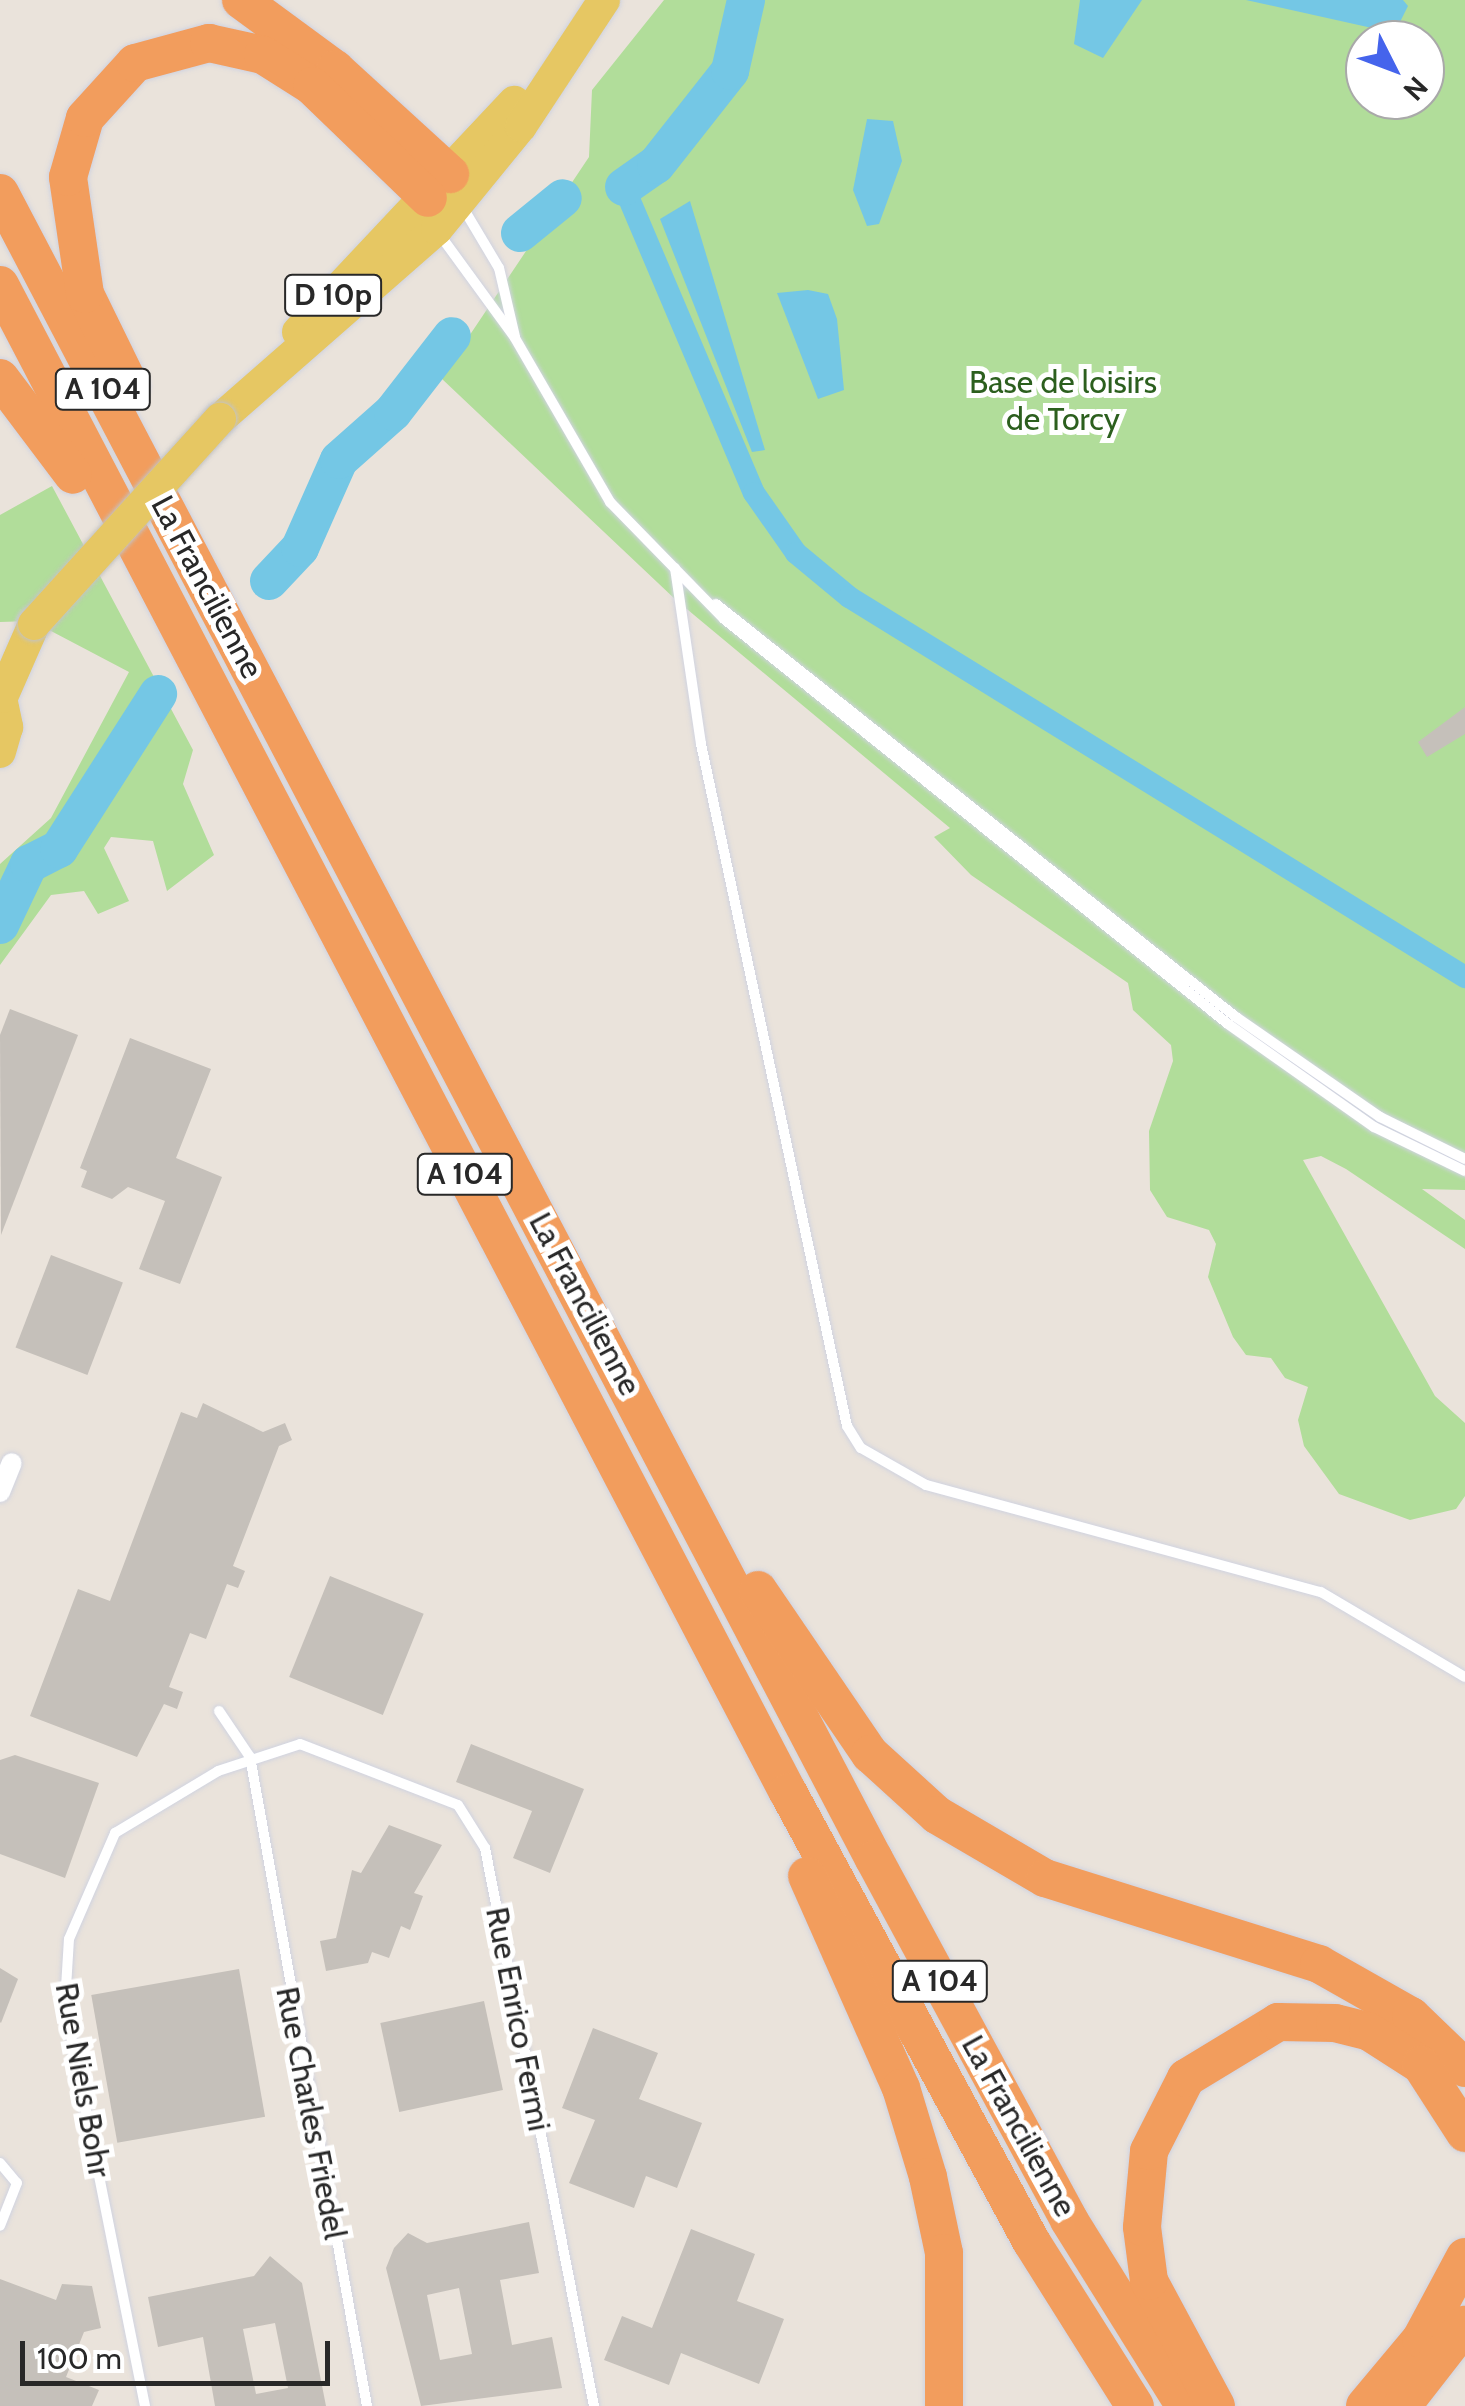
<!DOCTYPE html>
<style>
body{margin:0}
#map{position:relative;width:1465px;height:2406px;overflow:hidden;background:#eae3db;font-family:Cabin,sans-serif}
div>[style]{position:absolute}
.green>*{inset:0;background:#b1dd9a}
.water>*{inset:0;background:#74c7e5}
.canal>*{height:22px;margin:-11px;padding:0 11px;transform-origin:11px;border-radius:11px;background:#74c7e5}
.river>*{height:38px;margin:-19px;padding:0 19px;transform-origin:19px;border-radius:19px;background:#74c7e5}
.building>*{inset:0;background:#c5c0ba;transform-origin:0 0}
.roads{filter:drop-shadow(0 0 2px #d0d3e0) drop-shadow(0 0 2px #d0d3e0)}
.service>*{height:10px;margin:-5px;padding:0 5px;transform-origin:5px;border-radius:5px;background:#fff}
.minor>*{height:20px;margin:-10px;padding:0 10px;transform-origin:10px;border-radius:10px;background:#fff}
.primary>*{height:32px;margin:-16px;padding:0 16px;transform-origin:16px;border-radius:16px;background:#e6c763}
.motorway>*{height:38px;margin:-19px;padding:0 19px;transform-origin:19px;border-radius:19px;background:#f29d5d}
.bridges{filter:drop-shadow(0 0 2px #c3c3c3) drop-shadow(0 0 2px #c3c3c3)}
.primary-bridge>*{height:32px;margin:-16px;padding:0 16px;transform-origin:16px;border-radius:16px;background:#e6c763}
span{translate:-50% -50%;white-space:nowrap;text-align:center;line-height:1.15;-webkit-text-stroke:10px #fff;paint-order:stroke}
.shield-label span{padding:2px 8px;background:#fff;border:2px solid;border-radius:8px;-webkit-text-stroke-width:0}
.shield-label{font-size:30px;color:#282828;font-weight:700}
.park-label{font-size:32px;color:#2c5f1e}
.street-label{font-size:32px;color:#282828}
.north{position:absolute;left:1345px;top:20px;width:100px;height:100px;box-sizing:border-box;background:#fff;border:2px solid #a9a9a9;border-radius:50%;rotate:132deg;font-size:28px;font-weight:700;line-height:40px;text-align:center;color:#282828}
.north::after{content:'';display:block;margin:auto;width:35px;height:45px;background:#4564ec;clip-path:polygon(50% 0,100% 100%,50% 72%,0 100%)}
.scale{position:absolute;left:20px;top:2341px;width:310px;height:45px;box-sizing:border-box;border:5px solid #282828;border-top:0;padding-left:12px;font-size:30px;line-height:35px;white-space:nowrap;color:#282828;-webkit-text-stroke:8px #fff;paint-order:stroke}
</style>
<div id="map">
<div class="green">
<div style="clip-path:polygon(evenodd,664px 0,1465px 0,1465px 1190px,1422px 1189px,1465px 1220px,1465px 1249px,1346px 1169px,1321px 1156px,1303px 1160px,1435px 1396px,1465px 1423px,1465px 1496px,1456px 1509px,1410px 1520px,1339px 1494px,1304px 1446px,1298px 1420px,1308px 1387px,1285px 1378px,1271px 1358px,1246px 1355px,1233px 1337px,1208px 1277px,1216px 1244px,1209px 1230px,1167px 1217px,1150px 1190px,1149px 1131px,1173px 1061px,1171px 1045px,1133px 1010px,1128px 983px,971px 875px,934px 837px,950px 828px,676px 600px,441px 378px,589px 157px,592px 90px,664px 0,1365px 40px,1425px 40px,1425px 100px,1365px 100px,1365px 40px)"></div>
<div style="clip-path:polygon(52px 486px,193px 750px,183px 784px,214px 855px,167px 891px,153px 841px,111px 837px,104px 848px,129px 901px,98px 914px,84px 891px,51px 895px,0 965px,0 864px,51px 818px,129px 672px,32px 621px,0 622px,0 515px)"></div>
</div>
<div class="water">
<div style="clip-path:polygon(1080px 0,1142px 0,1103px 58px,1074px 44px)"></div>
<div style="clip-path:polygon(1246px 0,1403px 0,1408px 6px,1400px 22px,1372px 28px)"></div>
<div style="clip-path:polygon(867px 119px,893px 121px,902px 161px,879px 224px,867px 226px,853px 190px)"></div>
<div style="clip-path:polygon(690px 201px,765px 450px,752px 452px,660px 219px)"></div>
<div style="clip-path:polygon(808px 290px,828px 294px,837px 319px,844px 390px,818px 399px,777px 293px)"></div>
</div>
<div class="canal">
<div style="left:624px;top:187px;width:332px;rotate:67deg"></div>
<div style="left:754px;top:493px;width:73px;rotate:55deg"></div>
<div style="left:796px;top:553px;width:69px;rotate:39.7deg"></div>
<div style="left:849px;top:597px;width:724px;rotate:31.67deg"></div>
</div>
<div class="river">
<div style="left:624px;top:187px;width:39px;rotate:-35deg"></div>
<div style="left:656px;top:165px;width:120px;rotate:-51.8deg"></div>
<div style="left:730px;top:71px;width:73px;rotate:-77.3deg"></div>
<div style="left:520px;top:233px;width:55px;rotate:-39.1deg"></div>
<div style="left:269px;top:581px;width:45px;rotate:-46.8deg"></div>
<div style="left:300px;top:548px;width:96px;rotate:-66.1deg"></div>
<div style="left:339px;top:460px;width:72px;rotate:-41.6deg"></div>
<div style="left:393px;top:412px;width:96px;rotate:-52.2deg"></div>
<div style="left:0;top:925px;width:68px;rotate:-64.6deg"></div>
<div style="left:29px;top:864px;width:34px;rotate:-27deg"></div>
<div style="left:59px;top:849px;width:184px;rotate:-57.4deg"></div>
</div>
<div class="building">
<div style="clip-path:polygon(1465px 707px,1465px 734px,1427px 757px,1418px 742px)"></div>
<div style="clip-path:polygon(10px 1009px,78px 1035px,1px 1235px,0 1035px)"></div>
<div style="clip-path:polygon(130px 1038px,211px 1069px,176px 1158px,222px 1177px,180px 1284px,139px 1269px,165px 1201px,128px 1187px,112px 1199px,81px 1187px,87px 1171px,80px 1168px)"></div>
<div style="left:51px;top:1255px;width:77px;height:99px;rotate:21deg"></div>
<div style="clip-path:polygon(203px 1403px,263px 1432px,285px 1423px,292px 1440px,279px 1446px,233px 1566px,245px 1571px,238px 1588px,227px 1584px,206px 1639px,190px 1633px,169px 1687px,183px 1692px,177px 1709px,164px 1704px,137px 1757px,30px 1716px,78px 1589px,110px 1601px,181px 1412px,197px 1418px)"></div>
<div style="left:330px;top:1576px;width:101px;height:109px;rotate:22deg"></div>
<div style="clip-path:polygon(471px 1744px,584px 1789px,550px 1873px,513px 1858px,532px 1811px,456px 1782px)"></div>
<div style="clip-path:polygon(15px 1755px,99px 1783px,65px 1878px,0 1854px,0 1760px)"></div>
<div style="clip-path:polygon(389px 1825px,442px 1845px,414px 1893px,423px 1896px,410px 1930px,401px 1926px,389px 1958px,372px 1952px,368px 1963px,326px 1971px,320px 1941px,336px 1938px,352px 1870px,361px 1873px)"></div>
<div style="clip-path:polygon(0 1968px,18px 1979px,1px 2023px,0 2022px)"></div>
<div style="left:239px;top:1969px;width:150px;height:150px;rotate:80deg"></div>
<div style="left:484px;top:2001px;width:91px;height:106px;rotate:78deg"></div>
<div style="clip-path:polygon(593px 2028px,658px 2053px,639px 2099px,702px 2123px,677px 2188px,646px 2176px,634px 2208px,569px 2183px,595px 2120px,562px 2108px)"></div>
<div style="clip-path:polygon(evenodd,529px 2222px,539px 2273px,500px 2280px,512px 2345px,552px 2337px,562px 2388px,421px 2406px,386px 2268px,394px 2248px,408px 2233px,427px 2243px,529px 2222px,459px 2288px,472px 2354px,440px 2360px,427px 2295px,459px 2288px)"></div>
<div style="clip-path:polygon(691px 2229px,755px 2254px,737px 2301px,784px 2319px,759px 2384px,681px 2353px,669px 2385px,604px 2360px,622px 2316px,652px 2328px)"></div>
<div style="clip-path:polygon(evenodd,270px 2256px,302px 2283px,326px 2406px,215px 2406px,203px 2337px,158px 2347px,148px 2297px,254px 2276px,270px 2256px,275px 2323px,288px 2388px,256px 2394px,243px 2329px,275px 2323px)"></div>
<div style="clip-path:polygon(0 2279px,56px 2300px,62px 2284px,92px 2286px,101px 2328px,84px 2332px,66px 2377px,99px 2390px,92px 2406px,0 2406px)"></div>
</div>
<div class="roads">
<div class="service">
<div style="left:462px;top:206px;width:72px;rotate:59.2deg"></div>
<div style="left:499px;top:268px;width:71px;rotate:76.9deg"></div>
<div style="left:440px;top:235px;width:127px;rotate:53.9deg"></div>
<div style="left:515px;top:338px;width:190px;rotate:59.9deg"></div>
<div style="left:610px;top:502px;width:163px;rotate:45.7deg"></div>
<div style="left:724px;top:619px;width:647px;rotate:38.78deg"></div>
<div style="left:1228px;top:1024px;width:179px;rotate:35.2deg"></div>
<div style="left:1374px;top:1127px;width:101px;rotate:25.8deg"></div>
<div style="left:675px;top:568px;width:178px;rotate:81.6deg"></div>
<div style="left:701px;top:744px;width:697px;rotate:77.92deg"></div>
<div style="left:847px;top:1426px;width:26px;rotate:58deg"></div>
<div style="left:861px;top:1448px;width:75px;rotate:29.6deg"></div>
<div style="left:926px;top:1485px;width:409px;rotate:15.2deg"></div>
<div style="left:1321px;top:1592px;width:167px;rotate:30.6deg"></div>
<div style="left:716px;top:604px;width:664px;rotate:38.46deg"></div>
<div style="left:1236px;top:1017px;width:175px;rotate:34.8deg"></div>
<div style="left:1380px;top:1117px;width:95px;rotate:26.3deg"></div>
<div style="left:219px;top:1711px;width:55px;rotate:56deg"></div>
<div style="left:250px;top:1757px;width:659px;rotate:79.78deg"></div>
<div style="left:0;top:2163px;width:26px;rotate:50deg"></div>
<div style="left:17px;top:2183px;width:46px;rotate:111.6deg"></div>
<div style="left:145px;top:2406px;width:410px;rotate:-101.3deg"></div>
<div style="left:65px;top:2004px;width:65px;rotate:-86.5deg"></div>
<div style="left:69px;top:1939px;width:116px;rotate:-66.5deg"></div>
<div style="left:115px;top:1833px;width:120px;rotate:-31deg"></div>
<div style="left:218px;top:1771px;width:86px;rotate:-18.2deg"></div>
<div style="left:300px;top:1744px;width:169px;rotate:21.1deg"></div>
<div style="left:458px;top:1805px;width:51px;rotate:57.9deg"></div>
<div style="left:485px;top:1848px;width:569px;rotate:78.95deg"></div>
</div>
<div class="minor">
<div style="left:0;top:1492px;width:31px;rotate:-68deg"></div>
</div>
<div class="primary">
<div style="left:298px;top:332px;width:316px;rotate:-46.8deg"></div>
<div style="left:220px;top:419px;width:288px;rotate:-41.2deg"></div>
<div style="left:437px;top:229px;width:133px;rotate:-50.8deg"></div>
<div style="left:521px;top:126px;width:151px;rotate:-56.6deg"></div>
<div style="left:0;top:693px;width:35px;rotate:78deg"></div>
<div style="left:7px;top:727px;width:26px;rotate:106deg"></div>
<div style="left:2px;top:697px;width:80px;rotate:-66.3deg"></div>
</div>
<div class="motorway">
<div style="left:241px;top:0;width:117px;rotate:36.3deg"></div>
<div style="left:335px;top:69px;width:156px;rotate:42.4deg"></div>
<div style="left:0;top:193px;width:1881px;rotate:62.32deg"></div>
<div style="left:874px;top:1859px;width:410px;rotate:61.6deg"></div>
<div style="left:1069px;top:2220px;width:219px;rotate:58.1deg"></div>
<div style="left:0;top:285px;width:1701px;rotate:62.4deg"></div>
<div style="left:788px;top:1792px;width:511px;rotate:61.58deg"></div>
<div style="left:1031px;top:2241px;width:195px;rotate:57.8deg"></div>
<div style="left:0;top:378px;width:121px;rotate:53deg"></div>
<div style="left:130px;top:386px;width:102px;rotate:-116.1deg"></div>
<div style="left:85px;top:294px;width:118px;rotate:-98.3deg"></div>
<div style="left:68px;top:177px;width:61px;rotate:-73.9deg"></div>
<div style="left:85px;top:118px;width:74px;rotate:-47.7deg"></div>
<div style="left:135px;top:63px;width:77px;rotate:-15.1deg"></div>
<div style="left:209px;top:43px;width:55px;rotate:12.5deg"></div>
<div style="left:263px;top:55px;width:58px;rotate:32.3deg"></div>
<div style="left:312px;top:86px;width:161px;rotate:44deg"></div>
<div style="left:758px;top:1590px;width:199px;rotate:55.7deg"></div>
<div style="left:870px;top:1754px;width:91px;rotate:42.3deg"></div>
<div style="left:937px;top:1815px;width:125px;rotate:30.3deg"></div>
<div style="left:1045px;top:1878px;width:287px;rotate:17.4deg"></div>
<div style="left:1319px;top:1964px;width:106px;rotate:29.5deg"></div>
<div style="left:1411px;top:2016px;width:75px;rotate:43.9deg"></div>
<div style="left:807px;top:1876px;width:232px;rotate:66.1deg"></div>
<div style="left:901px;top:2088px;width:93px;rotate:73.1deg"></div>
<div style="left:928px;top:2177px;width:78px;rotate:78.1deg"></div>
<div style="left:944px;top:2253px;width:153px;rotate:90deg"></div>
<div style="left:1216px;top:2406px;width:142px;rotate:-118.2deg"></div>
<div style="left:1149px;top:2281px;width:54px;rotate:-97.4deg"></div>
<div style="left:1142px;top:2227px;width:76px;rotate:-84.7deg"></div>
<div style="left:1149px;top:2151px;width:82px;rotate:-63.1deg"></div>
<div style="left:1186px;top:2078px;width:108px;rotate:-31.3deg"></div>
<div style="left:1278px;top:2022px;width:57px;rotate:1deg"></div>
<div style="left:1335px;top:2023px;width:34px;rotate:14deg"></div>
<div style="left:1368px;top:2031px;width:63px;rotate:32.7deg"></div>
<div style="left:1421px;top:2065px;width:81px;rotate:57.1deg"></div>
<div style="left:1365px;top:2406px;width:87px;rotate:-50.1deg"></div>
<div style="left:1421px;top:2339px;width:93px;rotate:-61.8deg"></div>
<div style="left:1402px;top:2406px;width:103px;rotate:-52.1deg"></div>
</div>
</div>
<div class="bridges">
<div class="primary-bridge">
<div style="left:34px;top:624px;width:277px;rotate:-47.8deg"></div>
</div>
</div>
<div class="shield-label">
<span style="left:333px;top:295px">D 10p</span>
<span style="left:103px;top:389px">A 104</span>
<span style="left:465px;top:1174px">A 104</span>
<span style="left:940px;top:1981px">A 104</span>
</div>
<div class="park-label">
<span style="left:1063px;top:401px">Base de loisirs<br>de Torcy</span>
</div>
<div class="street-label">
<span style="left:207px;top:587px;rotate:62deg">La Francilienne</span>
<span style="left:585px;top:1304px;rotate:62deg">La Francilienne</span>
<span style="left:518px;top:2019px;rotate:79deg">Rue Enrico Fermi</span>
<span style="left:83px;top:2080px;rotate:80deg">Rue Niels Bohr</span>
<span style="left:311px;top:2113px;rotate:79deg">Rue Charles Friedel</span>
<span style="left:1019px;top:2126px;rotate:61deg">La Francilienne</span>
</div>
<div class="north">N</div>
<div class="scale">100 m</div>
</div>
